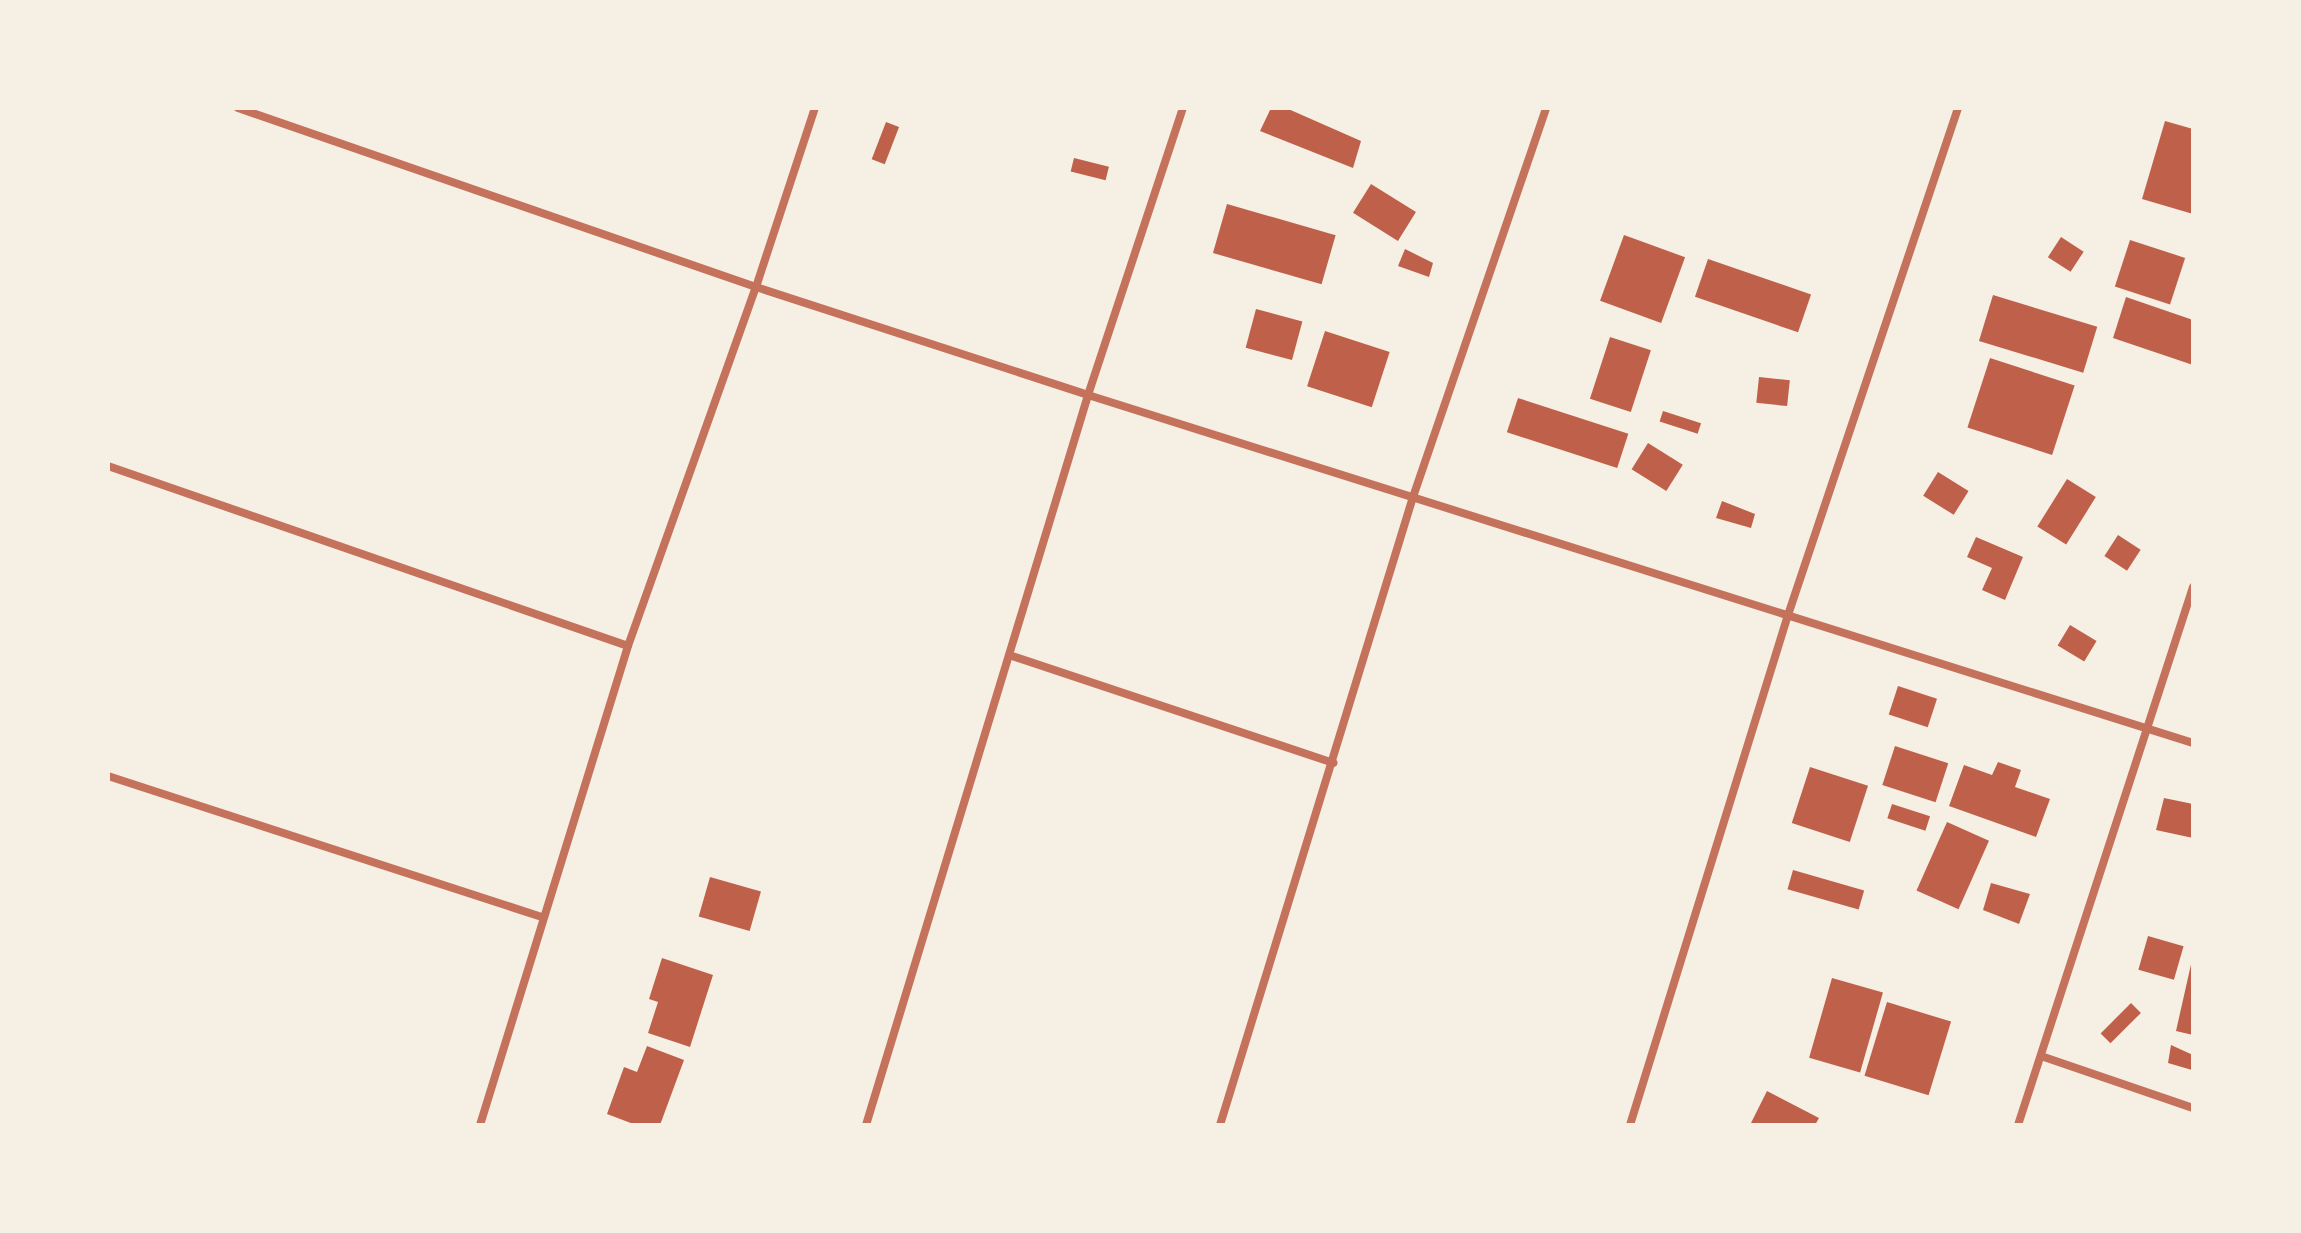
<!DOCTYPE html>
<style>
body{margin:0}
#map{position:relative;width:2301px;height:1233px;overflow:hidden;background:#f6efe4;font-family:Arial,sans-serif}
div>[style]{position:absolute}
.building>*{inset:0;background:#bf614a;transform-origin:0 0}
.minor>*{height:8px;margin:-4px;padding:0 4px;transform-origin:4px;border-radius:4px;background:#c5725c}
span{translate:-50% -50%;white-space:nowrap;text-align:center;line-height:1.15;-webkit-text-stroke:6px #f6efe4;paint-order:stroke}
.frame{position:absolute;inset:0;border:110px solid #f6efe4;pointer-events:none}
</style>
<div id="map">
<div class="building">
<div style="clip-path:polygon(1271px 108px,1286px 108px,1361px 141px,1353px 168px,1260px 131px)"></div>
<div style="clip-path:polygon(2165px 121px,2193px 129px,2193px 214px,2142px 199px)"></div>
<div style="left:886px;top:122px;width:14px;height:40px;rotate:21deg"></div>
<div style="left:1074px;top:158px;width:36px;height:14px;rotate:14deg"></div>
<div style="left:1371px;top:184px;width:53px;height:34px;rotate:32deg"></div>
<div style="left:1227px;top:204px;width:113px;height:51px;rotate:16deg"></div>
<div style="left:1624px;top:235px;width:65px;height:70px;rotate:20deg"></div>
<div style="left:2061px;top:237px;width:27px;height:24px;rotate:33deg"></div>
<div style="left:2130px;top:240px;width:58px;height:49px;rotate:18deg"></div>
<div style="clip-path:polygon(1405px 249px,1433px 263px,1429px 277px,1398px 266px)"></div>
<div style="left:1708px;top:259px;width:109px;height:40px;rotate:19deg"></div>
<div style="left:1993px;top:295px;width:109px;height:48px;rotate:17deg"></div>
<div style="clip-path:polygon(2126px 297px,2193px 320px,2193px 365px,2113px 338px)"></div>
<div style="left:1256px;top:309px;width:48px;height:40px;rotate:15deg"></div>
<div style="left:1325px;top:331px;width:68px;height:58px;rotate:18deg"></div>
<div style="left:1610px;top:337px;width:43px;height:65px;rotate:18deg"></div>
<div style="left:1990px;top:358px;width:89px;height:73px;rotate:18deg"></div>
<div style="left:1759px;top:377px;width:31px;height:26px;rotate:6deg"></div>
<div style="left:1518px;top:398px;width:116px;height:36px;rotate:18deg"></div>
<div style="left:1663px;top:411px;width:40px;height:11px;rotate:18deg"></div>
<div style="left:1648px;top:443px;width:41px;height:31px;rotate:32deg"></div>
<div style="left:1938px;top:472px;width:36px;height:28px;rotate:32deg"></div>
<div style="left:2067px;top:479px;width:34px;height:56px;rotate:32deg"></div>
<div style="clip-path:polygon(1722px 501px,1755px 514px,1751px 528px,1716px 518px)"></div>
<div style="left:2118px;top:535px;width:27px;height:25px;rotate:33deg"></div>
<div style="clip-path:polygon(1976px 537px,2023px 557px,2005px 600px,1982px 590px,1992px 568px,1967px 557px)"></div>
<div style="left:2070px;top:625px;width:31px;height:24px;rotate:31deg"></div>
<div style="left:1898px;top:686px;width:41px;height:30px;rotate:18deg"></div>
<div style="left:1895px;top:746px;width:56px;height:41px;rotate:18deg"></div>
<div style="clip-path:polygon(1998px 762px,2021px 770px,2015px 787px,2050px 799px,2036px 837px,1949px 806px,1964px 765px,1992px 775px)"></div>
<div style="left:1810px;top:767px;width:61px;height:59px;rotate:18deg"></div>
<div style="clip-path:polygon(2164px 798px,2193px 804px,2193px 838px,2156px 830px)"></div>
<div style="left:1892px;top:804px;width:40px;height:15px;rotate:18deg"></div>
<div style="left:1947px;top:822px;width:46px;height:75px;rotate:24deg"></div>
<div style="left:1793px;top:870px;width:74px;height:20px;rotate:16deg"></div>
<div style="left:710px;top:877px;width:53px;height:41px;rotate:16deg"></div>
<div style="clip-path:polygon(1991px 883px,2030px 894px,2019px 924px,1983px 910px)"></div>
<div style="left:2148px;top:936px;width:37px;height:35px;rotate:16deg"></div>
<div style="clip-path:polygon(662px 958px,713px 975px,690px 1047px,648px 1033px,658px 1002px,649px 999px)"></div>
<div style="clip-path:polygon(2192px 960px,2193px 960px,2193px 1035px,2176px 1031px)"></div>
<div style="left:1832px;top:978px;width:53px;height:83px;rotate:16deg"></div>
<div style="left:1887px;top:1002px;width:67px;height:77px;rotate:17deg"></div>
<div style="left:2131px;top:1003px;width:14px;height:43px;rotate:45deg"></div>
<div style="clip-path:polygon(2171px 1045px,2193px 1055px,2192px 1070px,2168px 1063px)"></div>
<div style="clip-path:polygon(647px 1046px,684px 1060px,660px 1125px,636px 1125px,607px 1114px,624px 1067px,637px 1072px)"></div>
<div style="clip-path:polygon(1767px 1091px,1819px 1118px,1815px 1125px,1750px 1125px)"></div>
</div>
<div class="minor">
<div style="left:238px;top:108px;width:548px;rotate:19.06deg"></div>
<div style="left:756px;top:287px;width:349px;rotate:18deg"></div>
<div style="left:1088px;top:395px;width:1159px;rotate:17.48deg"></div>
<div style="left:108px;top:466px;width:550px;rotate:19.09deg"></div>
<div style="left:1009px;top:655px;width:342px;rotate:18.4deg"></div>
<div style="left:108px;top:776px;width:457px;rotate:18deg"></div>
<div style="left:2041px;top:1056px;width:161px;rotate:18.9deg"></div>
<div style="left:480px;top:1125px;width:501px;rotate:-72.83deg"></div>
<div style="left:628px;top:646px;width:381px;rotate:-70.4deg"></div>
<div style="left:756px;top:287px;width:188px;rotate:-71.8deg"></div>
<div style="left:866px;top:1125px;width:763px;rotate:-73.08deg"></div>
<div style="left:1088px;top:395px;width:302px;rotate:-71.7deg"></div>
<div style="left:1220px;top:1125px;width:657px;rotate:-72.92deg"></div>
<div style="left:1413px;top:497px;width:411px;rotate:-71.1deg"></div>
<div style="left:1630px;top:1125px;width:534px;rotate:-72.79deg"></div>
<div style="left:1788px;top:615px;width:535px;rotate:-71.46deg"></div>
<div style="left:2018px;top:1125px;width:566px;rotate:-71.98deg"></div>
</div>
<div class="frame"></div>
</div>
